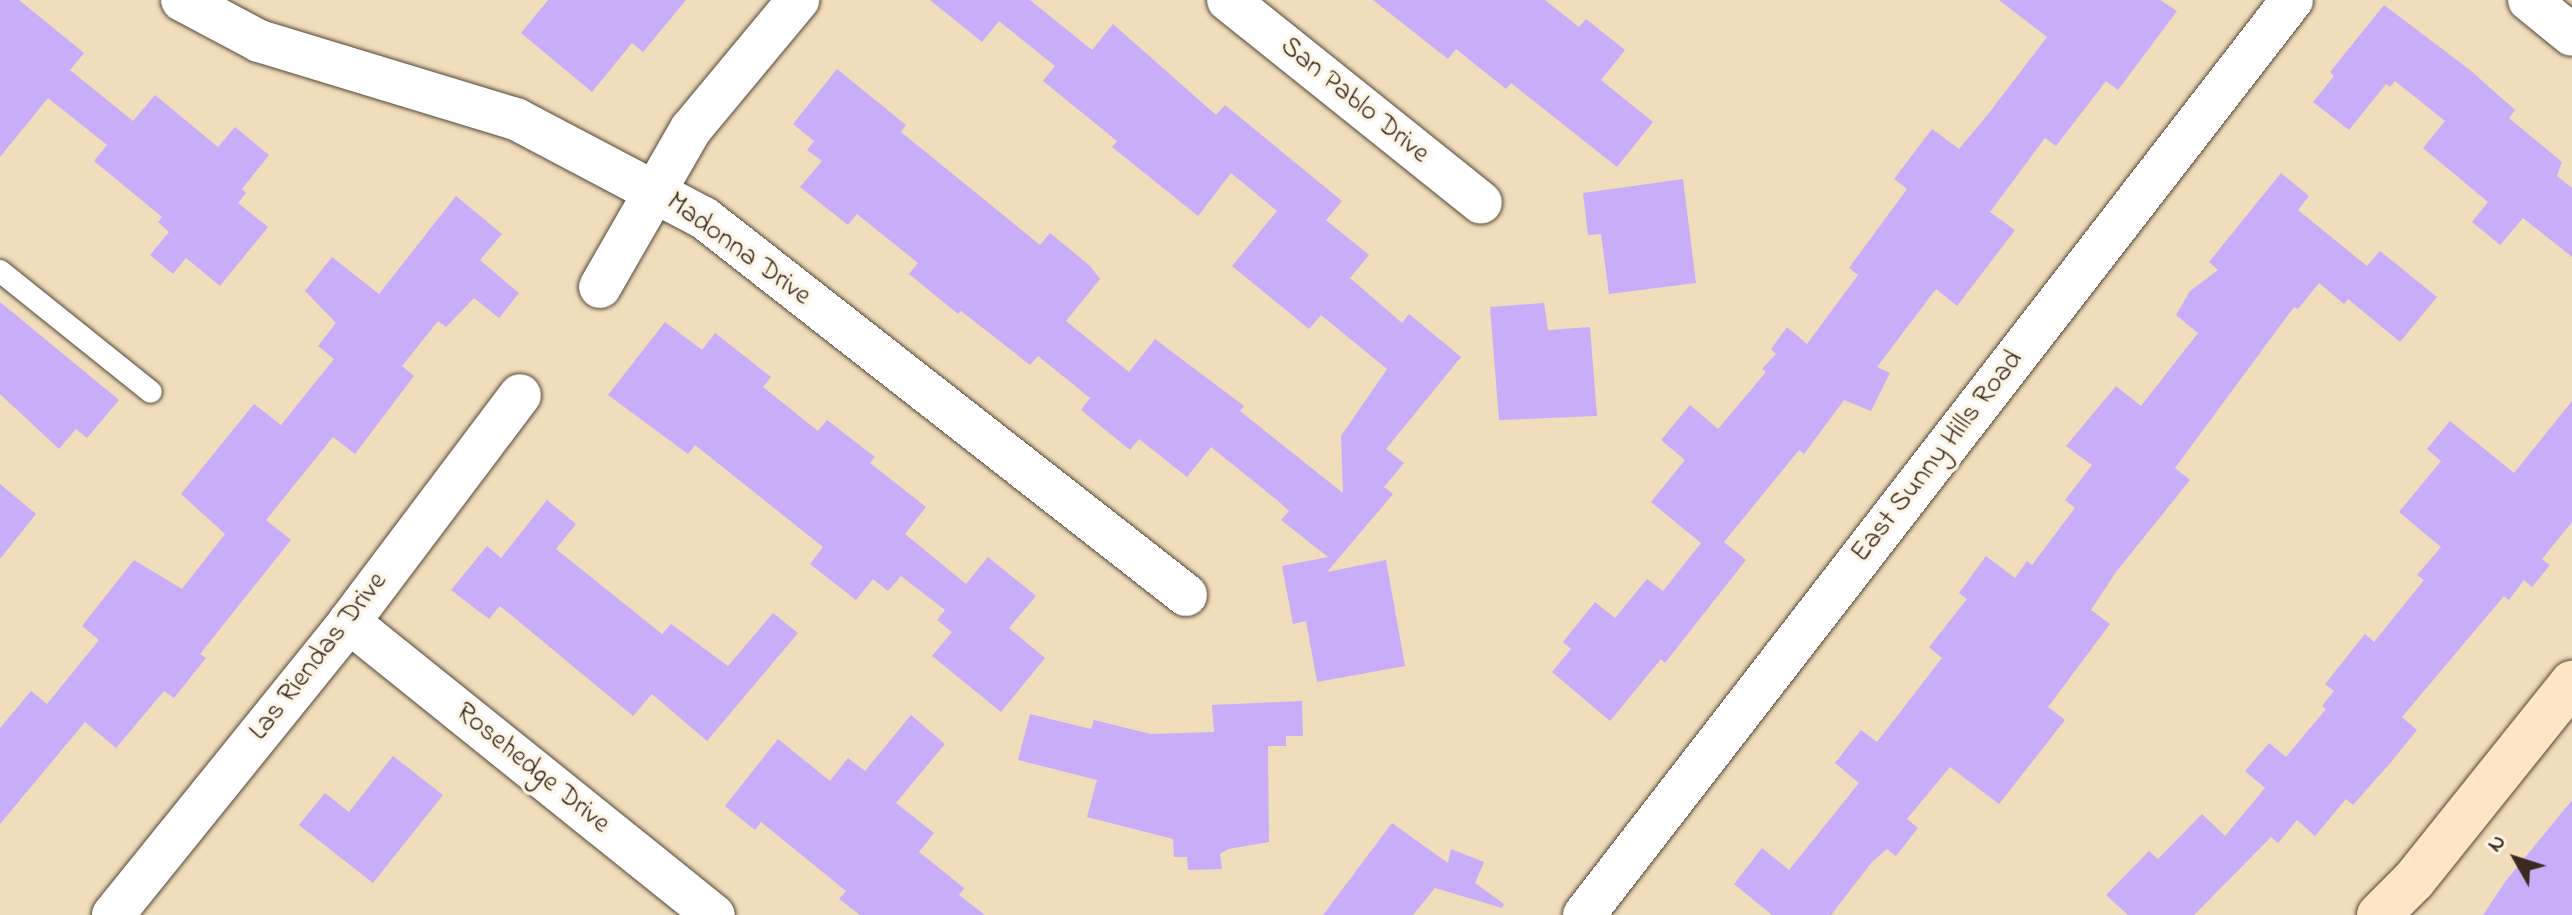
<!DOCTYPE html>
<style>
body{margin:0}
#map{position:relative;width:2572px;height:915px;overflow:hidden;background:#f0ddbb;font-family:"Indie Flower",sans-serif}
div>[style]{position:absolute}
.building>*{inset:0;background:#c8aef8}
.roads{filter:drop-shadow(0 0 2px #564536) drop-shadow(0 0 2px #564536)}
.lane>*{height:22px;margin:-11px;padding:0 11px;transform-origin:11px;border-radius:11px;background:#fff}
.street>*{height:42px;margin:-21px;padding:0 21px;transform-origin:21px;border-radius:21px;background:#fff}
.secondary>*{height:44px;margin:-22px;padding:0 22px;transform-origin:22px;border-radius:22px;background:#fde5c5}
span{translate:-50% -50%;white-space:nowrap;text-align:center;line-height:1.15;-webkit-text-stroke:7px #fcf5e5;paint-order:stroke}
.street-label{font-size:28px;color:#3b2a1e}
.north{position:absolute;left:2476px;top:819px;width:80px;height:80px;-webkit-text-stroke:6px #fcf5e5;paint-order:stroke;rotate:309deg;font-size:22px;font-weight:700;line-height:32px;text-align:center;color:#3b2a1e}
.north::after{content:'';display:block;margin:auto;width:28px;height:36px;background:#3b2a1e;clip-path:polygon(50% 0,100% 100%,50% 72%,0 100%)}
</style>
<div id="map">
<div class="building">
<div style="clip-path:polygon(0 0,19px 0,84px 53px,70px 70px,133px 121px,155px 95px,218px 147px,235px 127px,269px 155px,242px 189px,246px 193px,238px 203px,268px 227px,220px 286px,186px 258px,173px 274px,150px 255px,169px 232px,158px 222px,162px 217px,94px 161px,107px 145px,48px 98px,0 157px)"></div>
<div style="clip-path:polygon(548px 0,686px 0,643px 52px,632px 43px,592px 92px,521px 33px)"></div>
<div style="clip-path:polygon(930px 0,1030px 0,1092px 50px,1113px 24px,1216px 115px,1225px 105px,1342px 201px,1326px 220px,1369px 255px,1350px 278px,1402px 323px,1409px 314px,1461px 357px,1386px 449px,1404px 463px,1384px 487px,1393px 494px,1327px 572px,1386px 560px,1405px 666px,1317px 682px,1306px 621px,1293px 624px,1282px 566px,1328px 557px,1281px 520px,1289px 511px,1277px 500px,1211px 447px,1187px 477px,1139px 439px,1130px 450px,1081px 410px,1090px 398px,1038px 356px,1030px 365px,961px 311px,958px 314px,909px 274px,918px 263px,857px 214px,848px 225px,800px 187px,822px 161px,807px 150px,814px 141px,793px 124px,837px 69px,906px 125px,901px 132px,1040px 245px,1050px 233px,1090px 266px,1100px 279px,1066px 321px,1129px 372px,1155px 339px,1244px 406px,1240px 411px,1343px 493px,1341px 436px,1387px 369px,1321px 315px,1309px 329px,1232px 266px,1277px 211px,1231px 173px,1198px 216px,1112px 147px,1117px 141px,1043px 81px,1055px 66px,999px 21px,982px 42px)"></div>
<div style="clip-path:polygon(1373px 0,1545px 0,1579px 27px,1586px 19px,1625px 50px,1601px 80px,1653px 122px,1617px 167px,1511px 83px,1506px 89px,1456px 49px,1448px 59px)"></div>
<div style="clip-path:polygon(1999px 0,2160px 0,2177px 11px,2118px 90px,2106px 81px,2056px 146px,2045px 138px,1990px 212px,2015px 230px,1990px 263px,1957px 306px,1936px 289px,1877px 367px,1890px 373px,1871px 411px,1844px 400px,1804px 454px,1799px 450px,1724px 542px,1746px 560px,1665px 663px,1661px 659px,1610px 721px,1552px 672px,1571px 649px,1563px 642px,1595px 602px,1615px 618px,1647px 579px,1663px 591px,1701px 543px,1651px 502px,1685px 460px,1661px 440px,1690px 405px,1718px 429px,1766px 372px,1762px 369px,1776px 354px,1771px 349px,1787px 327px,1807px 344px,1858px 275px,1849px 268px,1907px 189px,1894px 179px,1932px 129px,1959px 149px,1989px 113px,2047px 37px)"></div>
<div style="clip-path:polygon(2384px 5px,2470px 70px,2515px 110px,2509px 118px,2562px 162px,2557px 176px,2572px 188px,2572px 257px,2523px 218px,2500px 245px,2472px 222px,2488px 202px,2423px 148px,2445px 121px,2395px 81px,2390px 87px,2386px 84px,2349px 130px,2313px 102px,2334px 76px,2330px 72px)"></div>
<div style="clip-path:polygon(2281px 173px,2309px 196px,2298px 210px,2367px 266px,2380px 251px,2437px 297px,2400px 342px,2348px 299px,2344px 304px,2319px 283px,2298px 309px,2294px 307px,2175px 468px,2190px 480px,2116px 572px,2091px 610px,2110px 624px,2048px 707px,2065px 720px,1999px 804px,1950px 767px,1907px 819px,1918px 828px,1896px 856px,1887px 849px,1872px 862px,1831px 915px,1772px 915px,1734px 884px,1762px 848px,1789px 870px,1859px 783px,1835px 763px,1861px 730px,1877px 742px,1942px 658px,1929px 647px,1967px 599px,1959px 593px,1986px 556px,2015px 578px,2027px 561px,2032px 565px,2075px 508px,2065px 500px,2092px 465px,2066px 446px,2116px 386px,2141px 406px,2198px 333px,2176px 315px,2190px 291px,2218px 270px,2209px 262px)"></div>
<div style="clip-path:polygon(1683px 179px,1696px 283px,1609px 294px,1601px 234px,1588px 235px,1583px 193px)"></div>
<div style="clip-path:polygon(456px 196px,502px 234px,480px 260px,519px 293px,499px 318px,474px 298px,446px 327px,438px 321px,402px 366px,414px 376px,355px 454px,333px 437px,266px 520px,291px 540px,200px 654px,206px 658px,174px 698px,164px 691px,116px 748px,85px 722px,0 824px,0 728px,31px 691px,47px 704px,99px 640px,82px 626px,134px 560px,182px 589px,225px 534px,181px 494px,254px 404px,281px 425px,334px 359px,318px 346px,336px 323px,305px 291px,332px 257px,379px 294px)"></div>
<div style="clip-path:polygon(0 302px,119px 400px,87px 438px,76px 429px,59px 449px,0 394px)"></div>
<div style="clip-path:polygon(1544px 303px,1548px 330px,1590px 327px,1597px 416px,1499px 420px,1490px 307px)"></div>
<div style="clip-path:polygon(665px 322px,702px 350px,715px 333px,771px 377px,763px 387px,818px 431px,827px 420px,875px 457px,870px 463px,926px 507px,905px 534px,966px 584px,988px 557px,1036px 596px,1009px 628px,1045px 658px,1001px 712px,932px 656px,952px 632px,937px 620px,945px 610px,901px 576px,888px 591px,873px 579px,856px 600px,810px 564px,823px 547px,695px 445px,688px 454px,608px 395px)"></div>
<div style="clip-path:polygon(2572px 401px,2572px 522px,2542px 559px,2550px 565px,2532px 587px,2524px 580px,2509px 600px,2504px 596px,2402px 717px,2417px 730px,2391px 762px,2353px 805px,2346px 799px,2315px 836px,2297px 820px,2278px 843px,2271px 837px,2194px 915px,2128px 915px,2106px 895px,2149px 851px,2158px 859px,2202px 814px,2225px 836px,2265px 788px,2245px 771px,2269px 743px,2286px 757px,2326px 709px,2322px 706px,2334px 691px,2325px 684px,2365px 634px,2374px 642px,2424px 580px,2417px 575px,2441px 547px,2399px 512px,2441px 461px,2427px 449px,2450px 421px,2514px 473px)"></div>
<div style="clip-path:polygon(0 484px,36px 514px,0 559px)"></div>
<div style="clip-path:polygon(547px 500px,576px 524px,556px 549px,662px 634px,671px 624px,728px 666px,773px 613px,798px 633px,707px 741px,652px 694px,633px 716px,500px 606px,489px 619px,451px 590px,487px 546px,501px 558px)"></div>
<div style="clip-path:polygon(1302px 701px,1303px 736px,1286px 736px,1286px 746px,1268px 746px,1269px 842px,1228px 849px,1220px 854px,1222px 869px,1188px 870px,1187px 857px,1174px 857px,1173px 839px,1087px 817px,1097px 780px,1018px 760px,1030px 714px,1091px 729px,1094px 720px,1151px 734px,1214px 732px,1212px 705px)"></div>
<div style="clip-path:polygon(911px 715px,945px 744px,896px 803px,934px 833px,919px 852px,964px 888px,959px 895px,985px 915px,860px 915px,839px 899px,846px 891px,761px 822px,755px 830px,725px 806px,778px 739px,830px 781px,848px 758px,865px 771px)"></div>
<div style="clip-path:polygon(393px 756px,443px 795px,373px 883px,299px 825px,325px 793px,349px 812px)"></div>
<div style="clip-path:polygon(2572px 800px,2572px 915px,2483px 915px,2505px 882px)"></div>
<div style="clip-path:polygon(1392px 823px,1448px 863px,1451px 849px,1484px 862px,1475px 883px,1504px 904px,1502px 908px,1435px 888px,1413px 915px,1323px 915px)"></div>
</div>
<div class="roads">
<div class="lane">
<div style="left:0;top:271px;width:193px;rotate:38.7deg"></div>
</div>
<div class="street">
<div style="left:182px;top:0;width:87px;rotate:28deg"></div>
<div style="left:259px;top:41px;width:269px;rotate:16.9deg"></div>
<div style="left:516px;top:119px;width:212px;rotate:27.8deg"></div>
<div style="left:704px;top:218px;width:612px;rotate:38.03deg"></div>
<div style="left:1228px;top:0;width:324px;rotate:38.7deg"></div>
<div style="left:2529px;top:0;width:55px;rotate:39.1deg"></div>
<div style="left:600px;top:287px;width:182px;rotate:-60.1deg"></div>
<div style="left:691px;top:129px;width:168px;rotate:-50.3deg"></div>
<div style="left:349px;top:622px;width:468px;rotate:38.8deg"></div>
<div style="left:113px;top:915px;width:376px;rotate:-51.1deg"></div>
<div style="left:349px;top:622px;width:284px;rotate:-53deg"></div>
<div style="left:1584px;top:915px;width:1157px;rotate:-52.27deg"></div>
</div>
<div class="secondary">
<div style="left:2379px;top:915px;width:49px;rotate:-45deg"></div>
<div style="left:2414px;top:880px;width:253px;rotate:-51.3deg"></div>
</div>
</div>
<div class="street-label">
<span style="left:1354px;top:101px;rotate:39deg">San Pablo Drive</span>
<span style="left:738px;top:250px;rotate:36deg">Madonna Drive</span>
<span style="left:1938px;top:457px;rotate:-52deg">East Sunny Hills Road</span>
<span style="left:319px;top:657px;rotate:-52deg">Las Riendas Drive</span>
<span style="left:532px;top:769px;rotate:39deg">Rosehedge Drive</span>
</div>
<div class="north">N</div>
</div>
